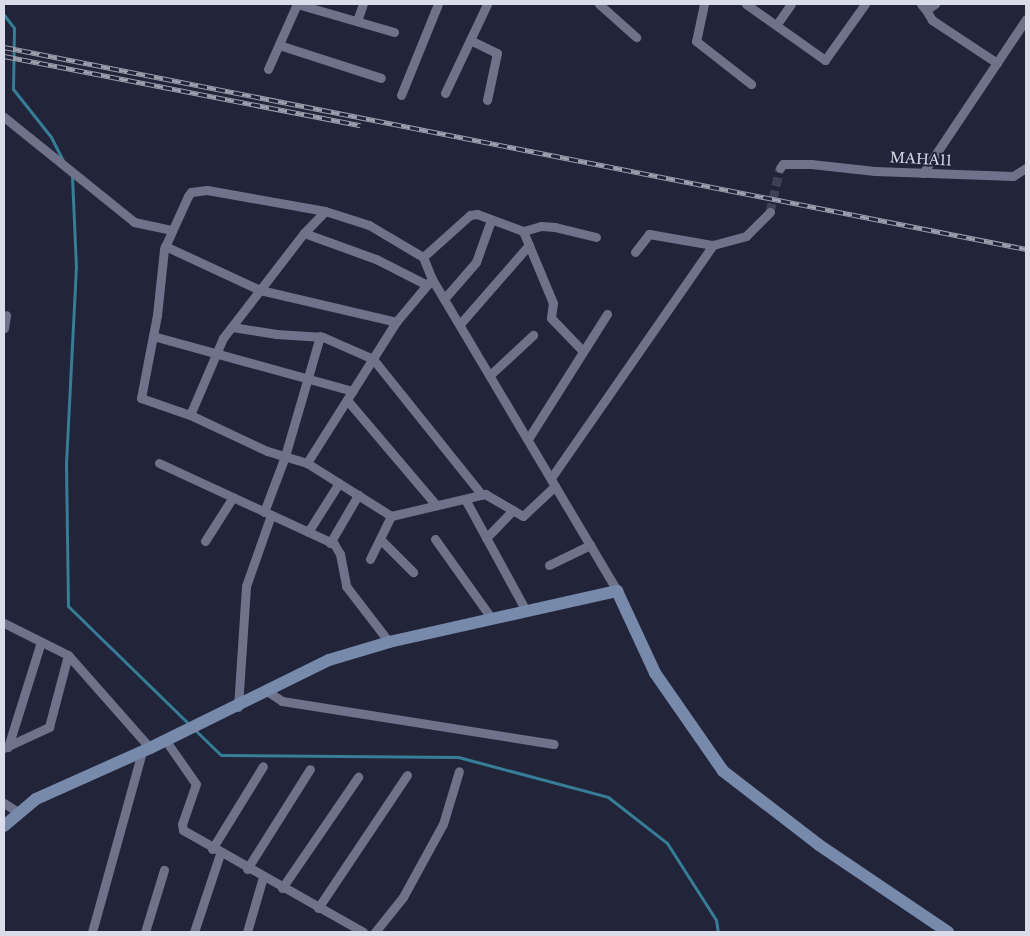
<!DOCTYPE html>
<style>
body{margin:0}
#map{position:relative;width:1030px;height:936px;overflow:hidden;background:#222539;font-family:"Libre Baskerville",serif}
div>[style]{position:absolute}
.stream>*{height:3px;margin:-1.5px;padding:0 1.5px;transform-origin:1.5px;border-radius:1.5px;background:#367e98}
.street-tunnel>*{height:9px;margin-top:-4.5px;transform-origin:0;background:repeating-linear-gradient(90deg,#3e4054 0 9px,transparent 0 13.5px)}
.street>*{height:9px;margin:-4.5px;padding:0 4.5px;transform-origin:4.5px;border-radius:4.5px;background:#6e728a}
.secondary>*{height:12px;margin:-6px;padding:0 6px;transform-origin:6px;border-radius:6px;background:#788aab}
.rail>*{height:5px;margin-top:-2.5px;transform-origin:0;background:repeating-linear-gradient(90deg,#222539 0 9px,#9d9faf 0 18px);box-sizing:border-box;border-block:1px solid #9d9faf}
span{translate:-50% -50%;white-space:nowrap;text-align:center;line-height:1.15;-webkit-text-stroke:4px #222539;paint-order:stroke}
.street-label{font-size:14px;color:#dadcea}
.frame{position:absolute;inset:0;border:5px solid #dadcea;pointer-events:none}
</style>
<div id="map">
<div class="stream">
<div style="left:4px;top:15px;width:16px;rotate:52deg"></div>
<div style="left:14px;top:28px;width:61px;rotate:90.9deg"></div>
<div style="left:13px;top:89px;width:61px;rotate:51.6deg"></div>
<div style="left:51px;top:137px;width:28px;rotate:63deg"></div>
<div style="left:72px;top:176px;width:90px;rotate:87.5deg"></div>
<div style="left:76px;top:266px;width:198px;rotate:92.9deg"></div>
<div style="left:66px;top:464px;width:142px;rotate:89.2deg"></div>
<div style="left:68px;top:606px;width:170px;rotate:44.3deg"></div>
<div style="left:195px;top:730px;width:36px;rotate:44deg"></div>
<div style="left:221px;top:755px;width:237px;rotate:0.5deg"></div>
<div style="left:458px;top:757px;width:155px;rotate:14.9deg"></div>
<div style="left:608px;top:797px;width:75px;rotate:37.9deg"></div>
<div style="left:667px;top:843px;width:91px;rotate:57.5deg"></div>
<div style="left:716px;top:920px;width:12px;rotate:81deg"></div>
</div>
<div class="street-tunnel">
<div style="left:770px;top:212px;width:45px;rotate:-77.2deg"></div>
</div>
<div class="street">
<div style="left:297px;top:4px;width:101px;rotate:16.1deg"></div>
<div style="left:599px;top:4px;width:50px;rotate:41.7deg"></div>
<div style="left:704px;top:4px;width:38px;rotate:102deg"></div>
<div style="left:696px;top:41px;width:70px;rotate:38deg"></div>
<div style="left:746px;top:4px;width:97px;rotate:35.3deg"></div>
<div style="left:825px;top:60px;width:69px;rotate:-54.5deg"></div>
<div style="left:921px;top:4px;width:8px;rotate:50deg"></div>
<div style="left:926px;top:10px;width:11px;rotate:-34deg"></div>
<div style="left:926px;top:10px;width:12px;rotate:59deg"></div>
<div style="left:932px;top:20px;width:78px;rotate:33.5deg"></div>
<div style="left:357px;top:21px;width:18px;rotate:-71deg"></div>
<div style="left:777px;top:24px;width:24px;rotate:-55deg"></div>
<div style="left:470px;top:40px;width:30px;rotate:26deg"></div>
<div style="left:497px;top:53px;width:48px;rotate:102deg"></div>
<div style="left:279px;top:45px;width:107px;rotate:17.9deg"></div>
<div style="left:268px;top:69px;width:71px;rotate:-66deg"></div>
<div style="left:445px;top:93px;width:98px;rotate:-64.7deg"></div>
<div style="left:401px;top:95px;width:98px;rotate:-67.9deg"></div>
<div style="left:4px;top:117px;width:167px;rotate:38.9deg"></div>
<div style="left:134px;top:222px;width:39px;rotate:12deg"></div>
<div style="left:780px;top:168px;width:5px;rotate:-53deg"></div>
<div style="left:783px;top:164px;width:28px"></div>
<div style="left:811px;top:164px;width:64px;rotate:6.2deg"></div>
<div style="left:875px;top:171px;width:138px;rotate:2.1deg"></div>
<div style="left:1013px;top:176px;width:15px;rotate:-32deg"></div>
<div style="left:923px;top:173px;width:185px;rotate:-56.2deg"></div>
<div style="left:523px;top:231px;width:78px;rotate:67.4deg"></div>
<div style="left:553px;top:303px;width:15px;rotate:98deg"></div>
<div style="left:551px;top:318px;width:46px;rotate:45.9deg"></div>
<div style="left:304px;top:233px;width:77px;rotate:19.9deg"></div>
<div style="left:376px;top:259px;width:57px;rotate:27deg"></div>
<div style="left:596px;top:237px;width:42px;rotate:-166.3deg"></div>
<div style="left:555px;top:227px;width:14px;rotate:-176deg"></div>
<div style="left:541px;top:226px;width:19px;rotate:164deg"></div>
<div style="left:523px;top:231px;width:49px;rotate:-159.7deg"></div>
<div style="left:477px;top:214px;width:7px;rotate:172deg"></div>
<div style="left:470px;top:215px;width:63px;rotate:138.2deg"></div>
<div style="left:423px;top:257px;width:24px;rotate:68deg"></div>
<div style="left:432px;top:279px;width:363px;rotate:59.3deg"></div>
<div style="left:165px;top:246px;width:105px;rotate:24.9deg"></div>
<div style="left:260px;top:290px;width:140px;rotate:13.2deg"></div>
<div style="left:635px;top:252px;width:23px;rotate:-52deg"></div>
<div style="left:649px;top:234px;width:65px;rotate:9.8deg"></div>
<div style="left:432px;top:279px;width:56px;rotate:129.9deg"></div>
<div style="left:396px;top:322px;width:167px;rotate:122.3deg"></div>
<div style="left:307px;top:463px;width:99px;rotate:32.2deg"></div>
<div style="left:391px;top:516px;width:97px;rotate:-13.2deg"></div>
<div style="left:485px;top:494px;width:44px;rotate:30.1deg"></div>
<div style="left:523px;top:516px;width:44px;rotate:-43.2deg"></div>
<div style="left:444px;top:299px;width:49px;rotate:-49.1deg"></div>
<div style="left:476px;top:262px;width:45px;rotate:-70.3deg"></div>
<div style="left:460px;top:324px;width:105px;rotate:-48.9deg"></div>
<div style="left:232px;top:327px;width:45px;rotate:9deg"></div>
<div style="left:276px;top:334px;width:47px;rotate:3.7deg"></div>
<div style="left:323px;top:337px;width:55px;rotate:23.7deg"></div>
<div style="left:373px;top:359px;width:174px;rotate:51.3deg"></div>
<div style="left:4px;top:328px;width:13px;rotate:-81deg"></div>
<div style="left:153px;top:336px;width:207px;rotate:15.4deg"></div>
<div style="left:490px;top:375px;width:59px;rotate:-42.9deg"></div>
<div style="left:347px;top:400px;width:138px;rotate:49.7deg"></div>
<div style="left:190px;top:415px;width:52px;rotate:-160.9deg"></div>
<div style="left:141px;top:398px;width:85px;rotate:-79.1deg"></div>
<div style="left:157px;top:315px;width:66px;rotate:-83.9deg"></div>
<div style="left:164px;top:249px;width:58px;rotate:-65.6deg"></div>
<div style="left:188px;top:196px;width:5px;rotate:-53deg"></div>
<div style="left:191px;top:192px;width:16px;rotate:-7deg"></div>
<div style="left:207px;top:190px;width:120px;rotate:10.1deg"></div>
<div style="left:528px;top:439px;width:148px;rotate:-57.7deg"></div>
<div style="left:159px;top:463px;width:193px;rotate:24.8deg"></div>
<div style="left:334px;top:544px;width:12px;rotate:59deg"></div>
<div style="left:340px;top:554px;width:33px;rotate:79deg"></div>
<div style="left:346px;top:586px;width:71px;rotate:52.5deg"></div>
<div style="left:307px;top:463px;width:42px;rotate:-163.3deg"></div>
<div style="left:267px;top:451px;width:85px;rotate:-154.9deg"></div>
<div style="left:190px;top:415px;width:84px;rotate:-66.8deg"></div>
<div style="left:223px;top:338px;width:133px;rotate:-52.4deg"></div>
<div style="left:304px;top:233px;width:30px;rotate:-46deg"></div>
<div style="left:325px;top:211px;width:46px;rotate:17.7deg"></div>
<div style="left:369px;top:225px;width:63px;rotate:30.7deg"></div>
<div style="left:551px;top:478px;width:284px;rotate:-55.2deg"></div>
<div style="left:713px;top:245px;width:34px;rotate:-15deg"></div>
<div style="left:746px;top:236px;width:34px;rotate:-45deg"></div>
<div style="left:465px;top:499px;width:128px;rotate:61.4deg"></div>
<div style="left:264px;top:512px;width:60px;rotate:-69.4deg"></div>
<div style="left:285px;top:456px;width:125px;rotate:-73.7deg"></div>
<div style="left:308px;top:532px;width:58px;rotate:-57.7deg"></div>
<div style="left:486px;top:538px;width:39px;rotate:-46deg"></div>
<div style="left:380px;top:539px;width:47px;rotate:45deg"></div>
<div style="left:435px;top:539px;width:98px;rotate:54.5deg"></div>
<div style="left:205px;top:541px;width:52px;rotate:-57.5deg"></div>
<div style="left:330px;top:543px;width:56px;rotate:-59.7deg"></div>
<div style="left:370px;top:559px;width:48px;rotate:-64deg"></div>
<div style="left:549px;top:565px;width:46px;rotate:-26deg"></div>
<div style="left:4px;top:623px;width:72px;rotate:26.6deg"></div>
<div style="left:68px;top:655px;width:124px;rotate:48.6deg"></div>
<div style="left:267px;top:691px;width:18px;rotate:34deg"></div>
<div style="left:282px;top:701px;width:275px;rotate:9deg"></div>
<div style="left:238px;top:707px;width:121px;rotate:-86.2deg"></div>
<div style="left:246px;top:586px;width:75px;rotate:-70.6deg"></div>
<div style="left:166px;top:741px;width:52px;rotate:55.1deg"></div>
<div style="left:196px;top:784px;width:42px;rotate:109.3deg"></div>
<div style="left:182px;top:824px;width:6px;rotate:81deg"></div>
<div style="left:183px;top:830px;width:207px;rotate:29.5deg"></div>
<div style="left:8px;top:747px;width:110px;rotate:-72.6deg"></div>
<div style="left:4px;top:748px;width:50px;rotate:-25deg"></div>
<div style="left:49px;top:727px;width:74px;rotate:-75.2deg"></div>
<div style="left:4px;top:803px;width:17px;rotate:33deg"></div>
<div style="left:212px;top:849px;width:97px;rotate:-58.4deg"></div>
<div style="left:247px;top:869px;width:118px;rotate:-57.8deg"></div>
<div style="left:282px;top:888px;width:135px;rotate:-55.6deg"></div>
<div style="left:318px;top:908px;width:160px;rotate:-56.2deg"></div>
<div style="left:92px;top:932px;width:187px;rotate:-74.5deg"></div>
<div style="left:145px;top:932px;width:65px;rotate:-73deg"></div>
<div style="left:194px;top:932px;width:82px;rotate:-71.6deg"></div>
<div style="left:247px;top:932px;width:57px;rotate:-73.8deg"></div>
<div style="left:375px;top:932px;width:45px;rotate:-51.3deg"></div>
<div style="left:403px;top:897px;width:83px;rotate:-61.3deg"></div>
<div style="left:443px;top:824px;width:55px;rotate:-73.2deg"></div>
</div>
<div class="secondary">
<div style="left:4px;top:826px;width:42px;rotate:-40.2deg"></div>
<div style="left:36px;top:799px;width:125px;rotate:-24.1deg"></div>
<div style="left:150px;top:748px;width:199px;rotate:-26.2deg"></div>
<div style="left:329px;top:660px;width:63px;rotate:-16.7deg"></div>
<div style="left:389px;top:642px;width:234px;rotate:-12.6deg"></div>
<div style="left:617px;top:591px;width:90px;rotate:65.1deg"></div>
<div style="left:655px;top:673px;width:119px;rotate:55.2deg"></div>
<div style="left:723px;top:771px;width:121px;rotate:37.6deg"></div>
<div style="left:819px;top:845px;width:156px;rotate:34deg"></div>
</div>
<div class="rail">
<div style="left:4px;top:47px;width:1042px;rotate:11.18deg"></div>
<div style="left:4px;top:56px;width:363px;rotate:11deg"></div>
</div>
<div class="street-label">
<span style="left:921px;top:159px;rotate:3deg">MAHA11</span>
</div>
<div class="frame"></div>
</div>
